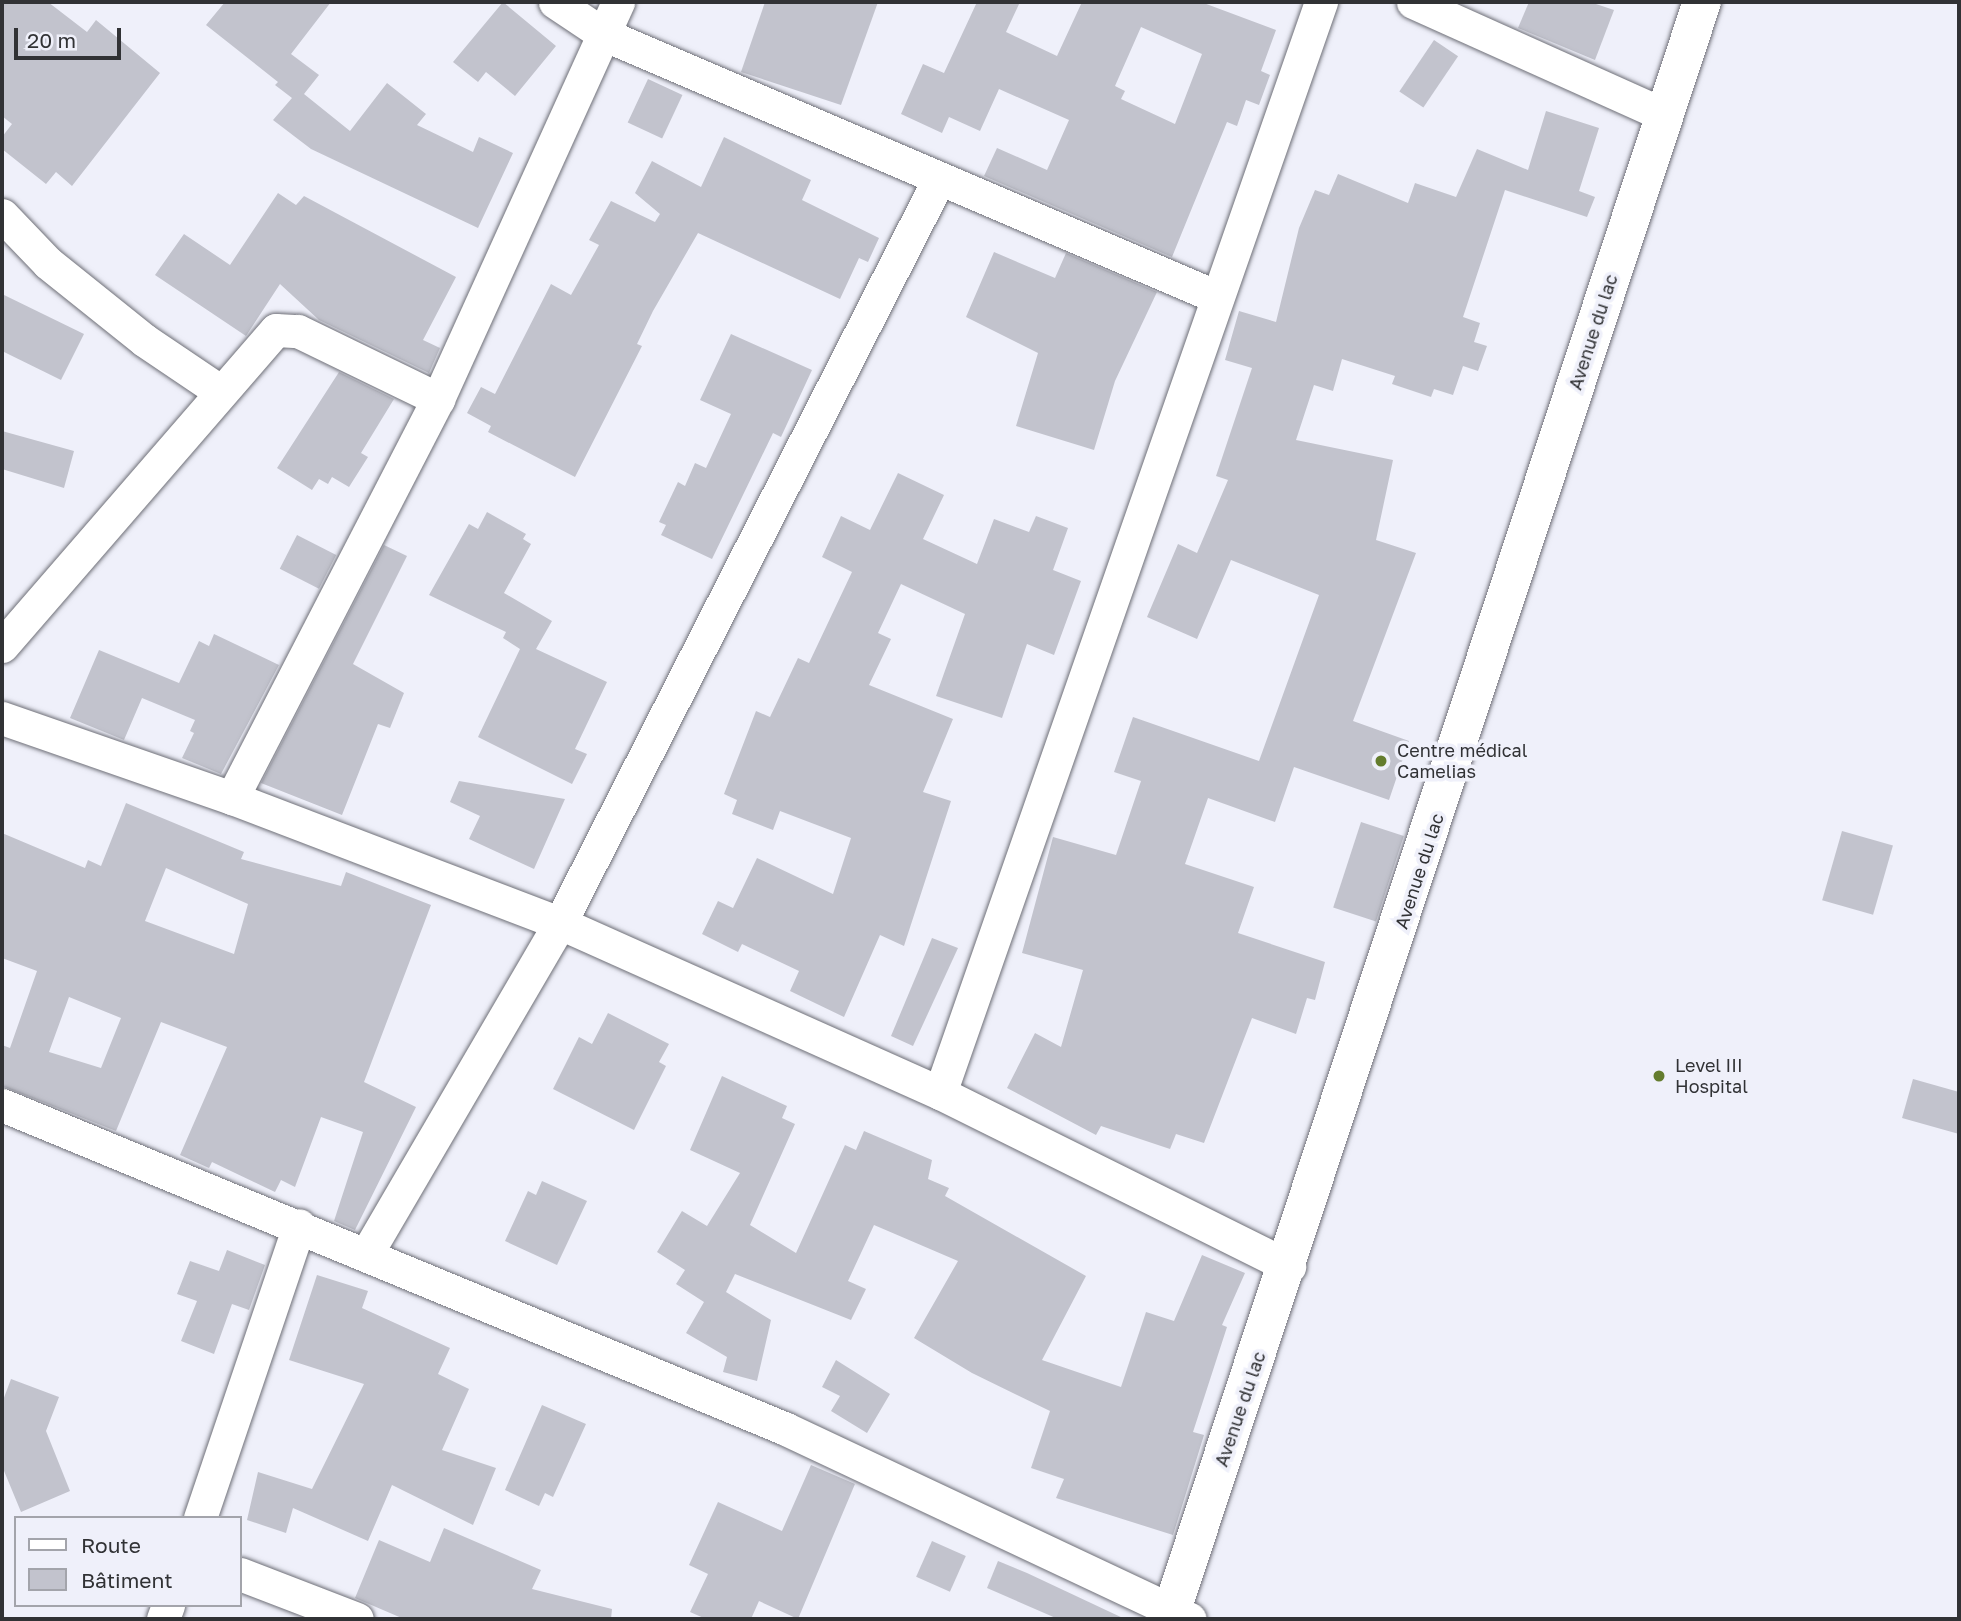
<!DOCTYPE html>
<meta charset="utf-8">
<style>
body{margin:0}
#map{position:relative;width:1961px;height:1621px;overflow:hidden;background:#eff0fa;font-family:"Golos Text",sans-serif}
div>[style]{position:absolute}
.building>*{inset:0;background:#c2c3cd;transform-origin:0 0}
.roads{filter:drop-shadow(0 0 2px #6e6f77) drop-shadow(0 0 2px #6e6f77)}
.street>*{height:33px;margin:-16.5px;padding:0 16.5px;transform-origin:16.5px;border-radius:16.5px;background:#fff}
.secondary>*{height:38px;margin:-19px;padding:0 19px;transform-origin:19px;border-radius:19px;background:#fff}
.dots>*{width:19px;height:19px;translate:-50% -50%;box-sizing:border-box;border:4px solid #eff0fa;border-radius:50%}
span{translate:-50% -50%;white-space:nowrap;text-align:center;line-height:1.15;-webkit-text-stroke:7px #eff0fa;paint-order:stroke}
.street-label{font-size:18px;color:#313235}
.poi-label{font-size:18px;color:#313235}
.left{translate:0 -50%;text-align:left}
.frame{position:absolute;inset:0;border:4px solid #313235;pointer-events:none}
.legend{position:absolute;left:14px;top:1516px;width:228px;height:91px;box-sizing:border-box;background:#eff0fa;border:2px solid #a3a4ab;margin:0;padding:9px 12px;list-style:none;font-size:21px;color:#313235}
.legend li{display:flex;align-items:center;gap:14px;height:35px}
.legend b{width:35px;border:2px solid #a3a4ab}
.scale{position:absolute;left:14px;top:28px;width:107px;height:32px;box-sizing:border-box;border:4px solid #313235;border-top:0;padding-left:9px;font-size:21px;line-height:24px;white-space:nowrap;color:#313235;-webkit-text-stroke:5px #eff0fa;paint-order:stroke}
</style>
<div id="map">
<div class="building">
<div style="clip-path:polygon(2px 2px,48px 2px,87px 32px,96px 20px,160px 73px,72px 186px,56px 172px,46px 184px,2px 149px,2px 137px,12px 124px,2px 116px)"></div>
<div style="clip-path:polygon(225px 2px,331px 2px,291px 54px,319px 75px,304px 94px,350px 131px,387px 83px,426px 114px,417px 125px,473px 152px,479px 137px,513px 153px,478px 228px,311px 149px,273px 120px,292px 98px,275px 85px,278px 82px,206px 25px)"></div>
<div style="clip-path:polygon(503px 2px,556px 46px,515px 96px,486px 72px,478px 82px,453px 62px)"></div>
<div style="clip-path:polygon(765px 2px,878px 2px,841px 105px,741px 72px)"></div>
<div style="clip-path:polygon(evenodd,977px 2px,1020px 2px,1006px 32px,1057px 56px,1082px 2px,1201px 2px,1276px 30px,1261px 71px,1270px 75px,1259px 105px,1246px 100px,1237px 126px,1227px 122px,1172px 257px,984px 176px,997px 148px,1047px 170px,1069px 120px,999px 89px,980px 131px,949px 117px,942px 133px,901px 114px,923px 64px,944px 73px,977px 2px,1141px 27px,1202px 54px,1175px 124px,1121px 99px,1125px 91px,1115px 86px,1141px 27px)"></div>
<div style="clip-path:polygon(1529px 2px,1590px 2px,1614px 10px,1595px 60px,1518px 28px)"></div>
<div style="left:1434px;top:40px;width:29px;height:62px;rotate:34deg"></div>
<div style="left:648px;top:79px;width:38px;height:48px;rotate:25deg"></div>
<div style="clip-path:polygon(1546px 111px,1599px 128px,1579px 191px,1595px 197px,1587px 217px,1505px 190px,1463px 317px,1480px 323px,1474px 342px,1487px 346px,1478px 371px,1463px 366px,1453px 395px,1434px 389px,1431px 397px,1392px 384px,1395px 376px,1342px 359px,1333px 391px,1314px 385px,1296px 440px,1393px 460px,1376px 540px,1416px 553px,1353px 721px,1409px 741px,1389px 800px,1294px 767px,1275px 822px,1208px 798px,1185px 864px,1254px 887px,1238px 933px,1325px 962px,1315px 1000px,1307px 998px,1296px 1034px,1252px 1018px,1204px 1143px,1176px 1134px,1170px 1149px,1101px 1126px,1096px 1135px,1007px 1088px,1035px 1033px,1061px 1047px,1083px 970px,1022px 953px,1053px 837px,1116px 855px,1141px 781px,1114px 772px,1133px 717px,1259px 761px,1319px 595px,1231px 560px,1197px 639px,1147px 617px,1178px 544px,1197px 553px,1228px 480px,1216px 476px,1252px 368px,1225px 360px,1239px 311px,1276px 322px,1299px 228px,1315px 190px,1329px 195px,1338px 174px,1408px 203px,1415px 183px,1456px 197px,1477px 149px,1528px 170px)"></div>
<div style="clip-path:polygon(724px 137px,811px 180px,802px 200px,879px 238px,868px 262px,859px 258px,840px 299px,698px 233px,653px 311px,637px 344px,642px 346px,575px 477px,488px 432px,491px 426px,467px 413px,481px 387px,495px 394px,551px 284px,571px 295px,599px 245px,589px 240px,611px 201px,655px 222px,660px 214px,635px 193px,652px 161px,701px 187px)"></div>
<div style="clip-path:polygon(278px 193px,296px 205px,304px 196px,456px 277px,423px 340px,440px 348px,429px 373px,319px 320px,280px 284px,246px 336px,155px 275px,184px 234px,230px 265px)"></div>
<div style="clip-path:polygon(994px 252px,1055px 278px,1066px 253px,1157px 292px,1115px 381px,1094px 450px,1016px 426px,1038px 353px,966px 317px)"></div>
<div style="clip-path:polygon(2px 294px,84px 334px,61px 380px,2px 351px)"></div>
<div style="clip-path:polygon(731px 334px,812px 370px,781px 437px,773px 433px,712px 559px,661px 535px,666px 525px,659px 522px,678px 482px,685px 486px,695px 463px,706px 468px,731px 414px,700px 400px)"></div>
<div style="clip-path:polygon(339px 372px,394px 399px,361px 453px,368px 457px,349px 487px,332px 477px,328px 484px,319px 479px,312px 490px,277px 468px)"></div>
<div style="clip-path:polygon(2px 431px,74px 451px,64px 488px,2px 469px)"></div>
<div style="clip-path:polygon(898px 473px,944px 495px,923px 539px,977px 564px,994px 519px,1029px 532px,1036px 516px,1068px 528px,1053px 570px,1081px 581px,1054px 655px,1027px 644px,1002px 718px,936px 696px,965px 614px,901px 584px,878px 633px,891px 639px,869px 685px,953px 719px,923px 792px,951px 801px,904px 946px,880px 935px,844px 1017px,790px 991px,799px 971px,742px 944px,738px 952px,702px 934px,718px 901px,733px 908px,757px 858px,833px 894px,851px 838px,780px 811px,773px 830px,732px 814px,737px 800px,724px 794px,756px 711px,770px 717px,798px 658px,809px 663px,852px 572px,822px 557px,841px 516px,870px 530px)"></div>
<div style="clip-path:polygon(487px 512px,526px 534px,523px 539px,531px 544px,504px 593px,552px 621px,536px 649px,607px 682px,575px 749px,587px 754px,572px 784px,478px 737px,520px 649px,503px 638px,506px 632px,429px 595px,469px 524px,478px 529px)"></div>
<div style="left:297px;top:535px;width:44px;height:38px;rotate:27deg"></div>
<div style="clip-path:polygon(384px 545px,407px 556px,353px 664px,404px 693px,390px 728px,378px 724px,342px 815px,261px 783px)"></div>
<div style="clip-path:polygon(214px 634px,279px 665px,221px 774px,182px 758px,194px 733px,190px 731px,195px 720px,142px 698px,124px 740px,70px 718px,99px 650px,179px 683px,199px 641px,209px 646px)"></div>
<div style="clip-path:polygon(459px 781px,565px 799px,534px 869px,469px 839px,480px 816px,450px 802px)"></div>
<div style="clip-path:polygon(evenodd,126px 803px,244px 852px,241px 859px,341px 886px,346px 872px,431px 905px,364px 1082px,416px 1107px,355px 1230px,334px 1221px,363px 1132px,321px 1117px,295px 1187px,281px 1180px,275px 1192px,212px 1162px,209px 1168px,180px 1155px,227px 1047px,161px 1022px,116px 1131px,2px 1086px,2px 1045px,10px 1048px,37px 971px,2px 958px,2px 833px,85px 868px,88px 860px,101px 866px,126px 803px,166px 868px,248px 904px,234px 954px,145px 921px,166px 868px,126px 803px,69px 997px,121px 1018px,101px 1068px,49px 1052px,69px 997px)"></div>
<div style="left:1361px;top:822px;width:45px;height:90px;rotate:18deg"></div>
<div style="left:1842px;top:831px;width:53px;height:72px;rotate:16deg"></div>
<div style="clip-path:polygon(932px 938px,958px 948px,913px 1046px,891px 1036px)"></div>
<div style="clip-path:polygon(608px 1013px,669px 1044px,659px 1062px,666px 1066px,634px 1130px,553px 1089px,579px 1037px,592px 1044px)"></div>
<div style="clip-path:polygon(722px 1076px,787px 1106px,782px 1118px,795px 1124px,750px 1225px,796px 1253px,845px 1145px,856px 1150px,864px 1131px,932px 1160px,928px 1179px,949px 1188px,945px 1196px,1086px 1276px,1042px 1360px,1121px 1387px,1146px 1312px,1174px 1321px,1202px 1255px,1245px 1273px,1222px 1325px,1227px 1327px,1193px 1432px,1204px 1435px,1173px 1535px,1056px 1498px,1064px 1479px,1031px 1468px,1050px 1411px,972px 1373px,914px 1338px,958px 1261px,874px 1225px,848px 1281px,866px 1289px,851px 1320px,735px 1274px,726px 1292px,771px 1320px,757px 1381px,723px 1372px,727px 1357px,686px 1333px,704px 1302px,676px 1284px,685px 1270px,657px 1252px,682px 1211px,707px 1226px,740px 1173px,690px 1150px)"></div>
<div style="clip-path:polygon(1913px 1079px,1959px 1092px,1959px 1134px,1902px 1118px)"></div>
<div style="clip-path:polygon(542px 1181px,587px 1201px,557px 1265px,505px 1241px,528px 1191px,536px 1195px)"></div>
<div style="clip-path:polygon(227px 1250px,265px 1265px,249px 1310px,232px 1304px,214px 1354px,181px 1341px,197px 1301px,177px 1294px,190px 1261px,219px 1271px)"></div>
<div style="clip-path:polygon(317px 1275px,368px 1291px,362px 1308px,450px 1348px,438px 1374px,469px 1389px,442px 1450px,496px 1468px,473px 1525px,392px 1485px,368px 1541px,293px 1508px,286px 1533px,247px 1520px,258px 1472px,312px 1489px,364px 1384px,289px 1360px)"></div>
<div style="clip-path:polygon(836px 1360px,890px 1394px,867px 1433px,831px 1411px,840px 1396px,822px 1387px)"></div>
<div style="clip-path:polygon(11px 1379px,59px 1397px,46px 1431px,70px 1491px,21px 1512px,2px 1466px,2px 1403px)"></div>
<div style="clip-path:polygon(542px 1405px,586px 1424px,553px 1497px,545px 1493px,539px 1506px,505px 1490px)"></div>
<div style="clip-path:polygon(811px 1465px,855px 1484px,798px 1619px,759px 1601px,751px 1619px,706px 1619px,690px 1612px,708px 1574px,689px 1565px,718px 1502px,782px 1531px)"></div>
<div style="clip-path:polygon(444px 1528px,541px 1570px,532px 1589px,612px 1609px,611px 1619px,404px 1619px,355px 1598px,379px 1540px,430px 1562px)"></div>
<div style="left:932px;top:1541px;width:37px;height:39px;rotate:24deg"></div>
<div style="clip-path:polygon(998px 1561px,1027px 1573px,1125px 1619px,1058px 1619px,987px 1588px)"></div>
</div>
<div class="roads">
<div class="street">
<div style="left:555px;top:2px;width:58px;rotate:33.7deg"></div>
<div style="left:603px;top:34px;width:668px;rotate:23.19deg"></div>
<div style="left:1413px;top:2px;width:273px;rotate:24.2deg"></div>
<div style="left:2px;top:215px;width:66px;rotate:46.2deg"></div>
<div style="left:48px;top:263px;width:123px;rotate:38.7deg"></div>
<div style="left:144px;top:340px;width:93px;rotate:34deg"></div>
<div style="left:2px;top:646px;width:418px;rotate:-49.1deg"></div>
<div style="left:276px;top:330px;width:22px;rotate:3deg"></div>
<div style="left:298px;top:331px;width:156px;rotate:25.9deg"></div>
<div style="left:2px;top:718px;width:244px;rotate:19.2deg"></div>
<div style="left:232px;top:798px;width:351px;rotate:20.9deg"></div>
<div style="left:560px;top:923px;width:416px;rotate:24.1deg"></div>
<div style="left:940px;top:1093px;width:390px;rotate:26.4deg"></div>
<div style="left:232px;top:798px;width:449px;rotate:-62.7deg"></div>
<div style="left:438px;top:399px;width:436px;rotate:-65.6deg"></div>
<div style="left:940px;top:1093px;width:1156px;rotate:-70.75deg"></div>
<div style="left:2px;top:1105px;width:848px;rotate:22.45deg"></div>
<div style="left:786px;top:1429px;width:446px;rotate:25.2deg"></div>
<div style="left:367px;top:1253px;width:382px;rotate:-59.7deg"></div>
<div style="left:560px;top:923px;width:835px;rotate:-63.01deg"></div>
<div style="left:200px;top:1518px;width:309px;rotate:-71.3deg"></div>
<div style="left:240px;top:1574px;width:125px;rotate:21deg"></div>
<div style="left:163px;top:1619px;width:15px;rotate:-70deg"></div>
</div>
<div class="secondary">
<div style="left:1169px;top:1619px;width:1703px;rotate:-71.76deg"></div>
</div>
</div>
<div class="dots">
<div style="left:1381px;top:761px;background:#647c2e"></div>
<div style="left:1659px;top:1076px;background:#647c2e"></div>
</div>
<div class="street-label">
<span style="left:1593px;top:332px;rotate:-72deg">Avenue du lac</span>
<span style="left:1419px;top:871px;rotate:-72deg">Avenue du lac</span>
<span style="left:1240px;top:1409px;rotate:-71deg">Avenue du lac</span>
</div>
<div class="poi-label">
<span class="left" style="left:1397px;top:761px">Centre médical<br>Camelias</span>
<span class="left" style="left:1675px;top:1076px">Level III<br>Hospital</span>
</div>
<div class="frame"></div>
<ul class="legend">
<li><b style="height:9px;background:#fff"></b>Route</li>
<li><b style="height:19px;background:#c2c3cd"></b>Bâtiment</li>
</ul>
<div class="scale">20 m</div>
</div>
